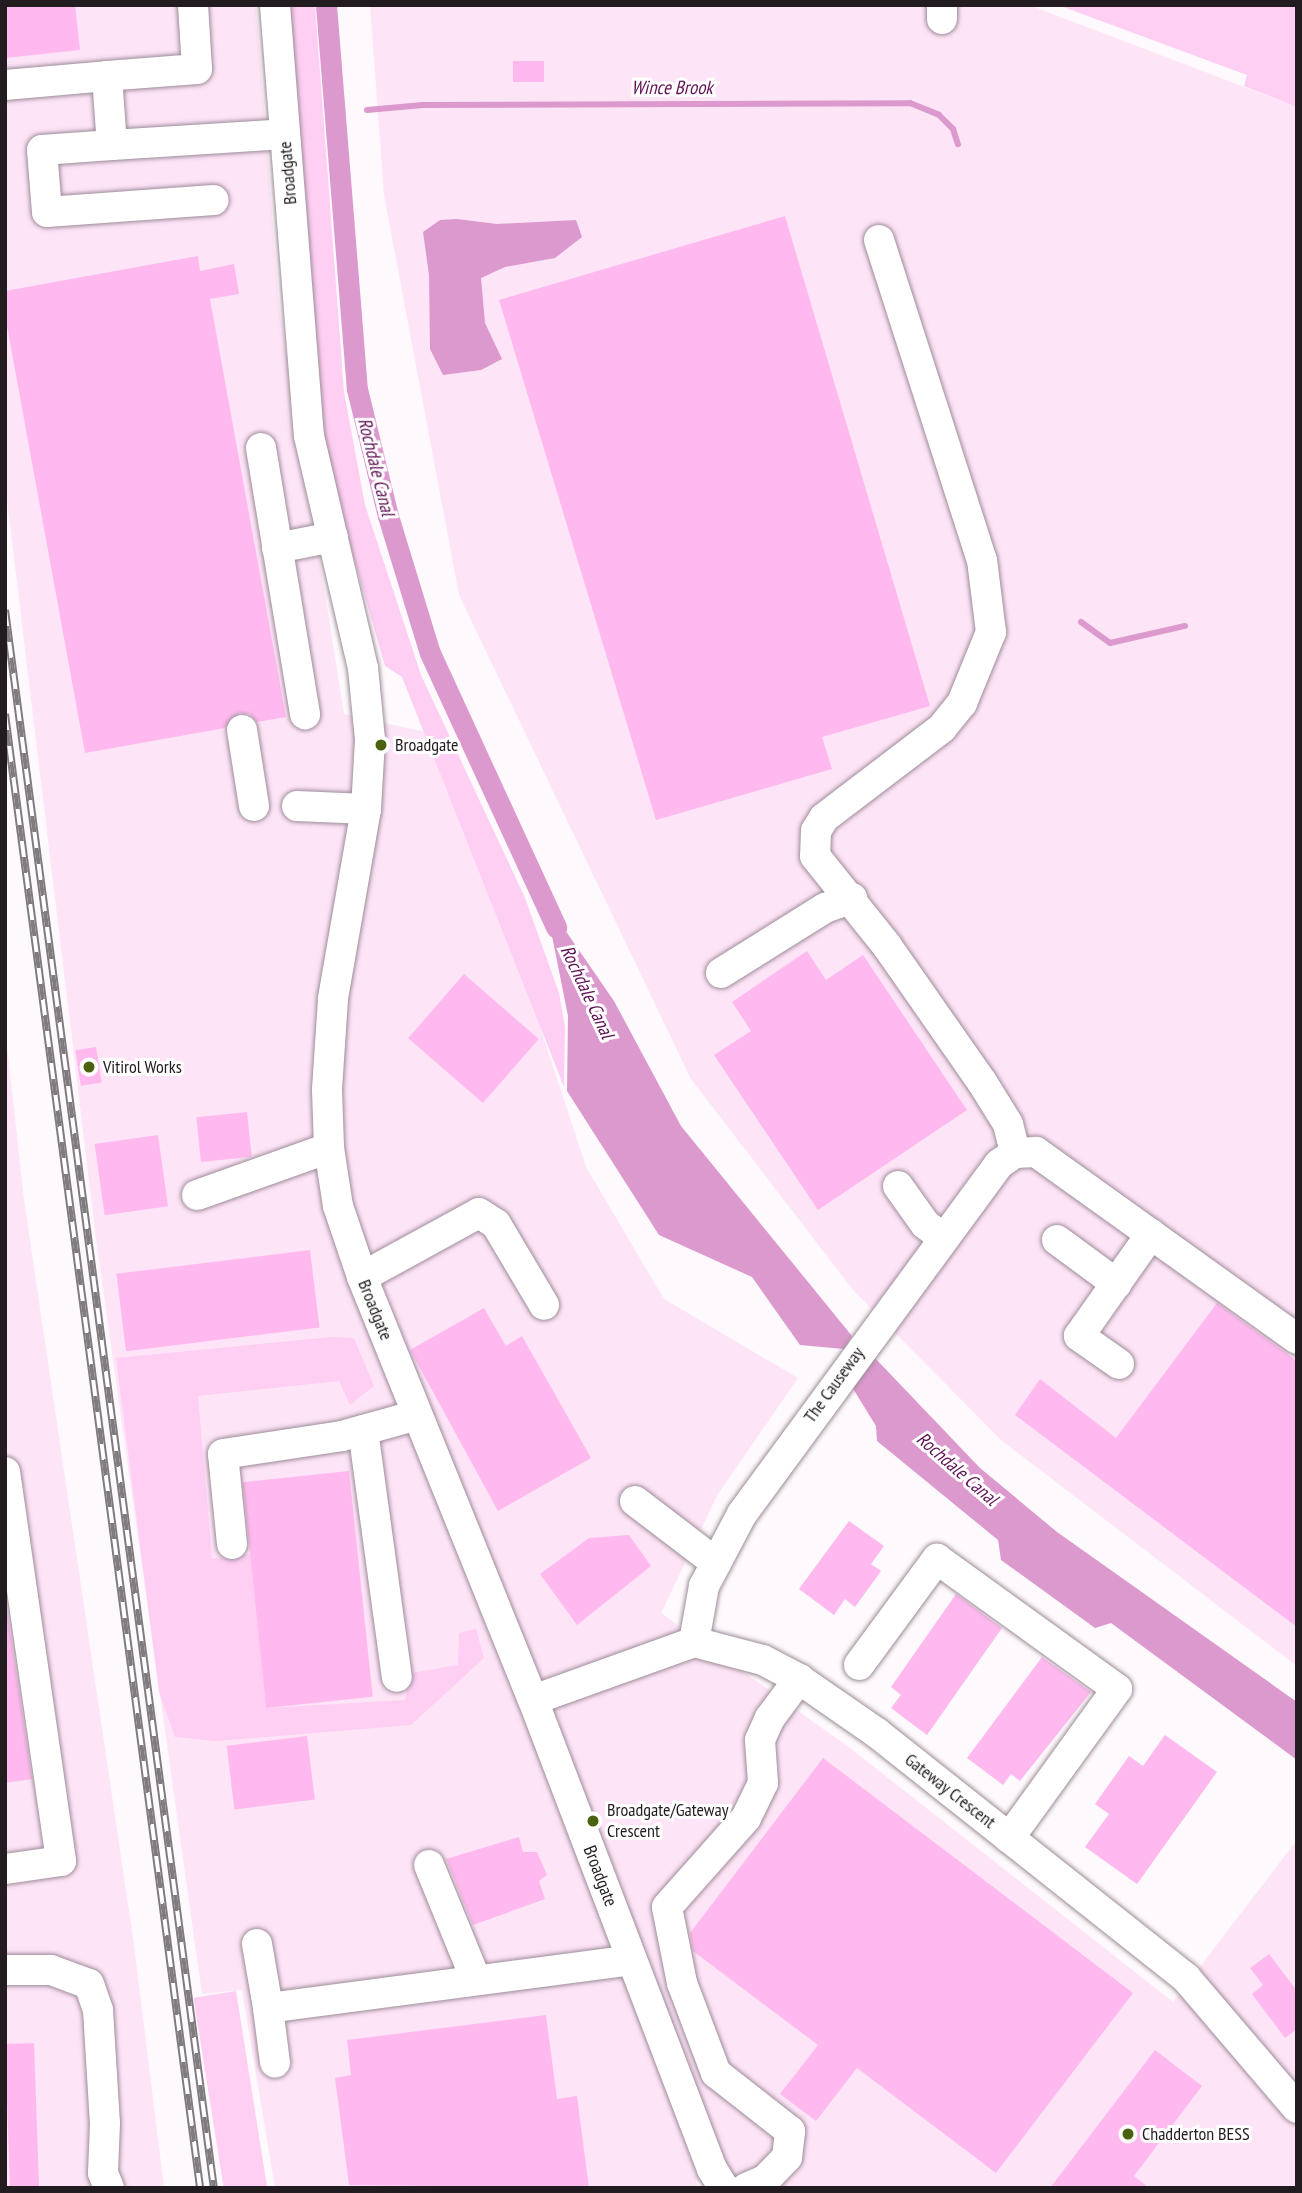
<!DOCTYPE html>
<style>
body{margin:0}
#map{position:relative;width:1302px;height:2193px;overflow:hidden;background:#fdf9fc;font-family:"PT Sans Narrow",sans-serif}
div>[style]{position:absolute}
.built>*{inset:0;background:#fee4f7}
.green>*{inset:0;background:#fecef3;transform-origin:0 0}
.water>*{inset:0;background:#dc99ce}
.stream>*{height:6px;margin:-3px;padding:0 3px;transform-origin:3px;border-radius:3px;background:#dc99ce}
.canal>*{height:21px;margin:-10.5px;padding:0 10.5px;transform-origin:10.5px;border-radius:10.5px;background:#dc99ce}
.building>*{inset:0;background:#ffb9ef;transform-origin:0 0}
.roads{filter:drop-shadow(0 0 2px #9d8c99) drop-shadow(0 0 2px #9d8c99)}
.minor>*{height:30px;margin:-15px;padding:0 15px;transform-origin:15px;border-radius:15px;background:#fff}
.rail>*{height:8px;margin-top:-4px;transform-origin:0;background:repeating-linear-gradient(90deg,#fff 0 16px,#807b7f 0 32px);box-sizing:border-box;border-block:2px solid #807b7f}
.dots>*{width:19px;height:19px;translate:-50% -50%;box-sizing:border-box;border:4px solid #fff;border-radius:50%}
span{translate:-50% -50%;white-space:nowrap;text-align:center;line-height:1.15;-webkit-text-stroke:6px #fff;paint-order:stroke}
.street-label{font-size:18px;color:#221c21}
.poi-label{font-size:18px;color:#221c21}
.left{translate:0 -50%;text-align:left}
.water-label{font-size:19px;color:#611356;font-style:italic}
.frame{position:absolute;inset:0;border:7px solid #221c21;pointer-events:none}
</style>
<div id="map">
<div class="built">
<div style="clip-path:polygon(5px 5px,256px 5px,279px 305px,344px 714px,430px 733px,502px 911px,586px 1167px,664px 1299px,798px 1378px,718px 1494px,661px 1613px,850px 1748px,1173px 2002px,1297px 1840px,1297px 2188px,715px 2188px,695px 2180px,699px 2188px,275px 2188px,242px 1990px,202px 1994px,96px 1239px,5px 483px)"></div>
<div style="clip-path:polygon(370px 5px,1029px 5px,1297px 107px,1297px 1666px,1001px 1440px,853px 1290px,691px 1079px,459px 595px,384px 195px)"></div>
<div style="clip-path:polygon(5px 1028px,24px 1200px,134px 1945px,164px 2188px,5px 2188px)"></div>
</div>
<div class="green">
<div style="clip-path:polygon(286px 5px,315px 5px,344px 392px,365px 505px,421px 675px,525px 898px,559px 993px,565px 1027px,564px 1087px,402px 677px,385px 666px,341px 514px,314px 398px)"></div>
<div style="clip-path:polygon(1058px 5px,1297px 5px,1297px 107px,1244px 86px,1247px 75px)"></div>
<div style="clip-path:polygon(332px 1337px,354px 1338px,374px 1386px,350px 1405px,339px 1381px,198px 1396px,212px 1559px,251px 1554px,268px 1708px,405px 1700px,411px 1673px,458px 1665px,459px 1633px,476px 1629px,484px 1658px,411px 1725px,216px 1741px,175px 1737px,159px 1692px,116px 1358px)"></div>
<div style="left:236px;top:1991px;width:200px;height:43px;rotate:81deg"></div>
</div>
<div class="water">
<div style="clip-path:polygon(457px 219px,497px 224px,576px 220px,582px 237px,555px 258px,505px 267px,481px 278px,485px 323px,502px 359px,481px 370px,443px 375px,430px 349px,429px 275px,423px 232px,440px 220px)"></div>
<div style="clip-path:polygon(545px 901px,614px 1001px,681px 1126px,852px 1336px,844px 1349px,800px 1345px,752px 1277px,659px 1235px,567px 1091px,568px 1016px)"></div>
<div style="clip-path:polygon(874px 1357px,980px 1468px,1057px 1532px,1297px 1702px,1297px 1760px,1111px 1623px,1095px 1628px,1001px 1560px,998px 1540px,877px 1441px,876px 1426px,852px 1387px)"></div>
</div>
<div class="stream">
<div style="left:367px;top:110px;width:56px;rotate:-5.1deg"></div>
<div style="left:423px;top:105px;width:487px;rotate:-0.2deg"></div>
<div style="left:910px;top:103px;width:31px;rotate:22deg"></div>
<div style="left:939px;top:115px;width:20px;rotate:45deg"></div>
<div style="left:953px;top:129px;width:16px;rotate:72deg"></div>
<div style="left:1081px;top:622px;width:36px;rotate:36deg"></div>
<div style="left:1110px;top:643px;width:77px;rotate:-12.8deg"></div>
</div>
<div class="canal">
<div style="left:326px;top:5px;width:385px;rotate:85.4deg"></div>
<div style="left:357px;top:389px;width:131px;rotate:76.3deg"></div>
<div style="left:388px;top:516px;width:143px;rotate:73deg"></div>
<div style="left:430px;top:653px;width:302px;rotate:65.3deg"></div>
</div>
<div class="building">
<div style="clip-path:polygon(5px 5px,75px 5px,80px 50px,5px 58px)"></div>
<div style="left:544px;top:61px;width:21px;height:31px;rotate:90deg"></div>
<div style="clip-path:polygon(785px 216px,930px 706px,822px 737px,832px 769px,656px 820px,499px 300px)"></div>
<div style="clip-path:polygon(198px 256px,200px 271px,234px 264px,239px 294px,210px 299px,286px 717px,257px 722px,249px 714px,239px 713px,225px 728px,85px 753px,5px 315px,5px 291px)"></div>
<div style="clip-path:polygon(807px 951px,826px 980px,863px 955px,967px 1110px,818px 1210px,714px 1055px,751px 1031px,732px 1002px)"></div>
<div style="left:464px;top:974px;width:99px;height:85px;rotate:41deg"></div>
<div style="left:96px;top:1047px;width:36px;height:21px;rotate:81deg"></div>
<div style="left:247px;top:1112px;width:45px;height:51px;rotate:84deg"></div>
<div style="left:158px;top:1135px;width:72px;height:64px;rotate:82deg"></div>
<div style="left:310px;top:1250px;width:78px;height:195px;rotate:83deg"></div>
<div style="clip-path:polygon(1217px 1303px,1297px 1361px,1297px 1627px,1015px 1415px,1040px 1379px,1116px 1438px)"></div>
<div style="clip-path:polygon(484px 1308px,506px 1346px,522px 1336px,591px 1458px,498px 1511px,410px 1350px)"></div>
<div style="left:349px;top:1471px;width:227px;height:107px;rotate:84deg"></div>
<div style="clip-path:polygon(849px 1521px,884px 1546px,871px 1564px,881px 1571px,855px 1607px,845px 1599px,834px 1615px,799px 1589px)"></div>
<div style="clip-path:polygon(629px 1535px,651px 1566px,577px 1625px,540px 1574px,589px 1538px)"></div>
<div style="clip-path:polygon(956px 1594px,1002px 1628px,927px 1735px,891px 1708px,901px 1695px,891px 1687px)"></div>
<div style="clip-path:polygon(5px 1597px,32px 1779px,5px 1783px)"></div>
<div style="clip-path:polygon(1042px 1657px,1091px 1692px,1020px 1781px,1011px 1774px,1003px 1785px,967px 1758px)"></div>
<div style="clip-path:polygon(1165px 1735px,1217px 1772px,1137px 1884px,1085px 1847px,1109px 1814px,1095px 1804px,1129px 1756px,1143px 1766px)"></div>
<div style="left:307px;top:1736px;width:64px;height:81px;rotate:83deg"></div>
<div style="clip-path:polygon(823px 1758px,1133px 1993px,996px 2173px,857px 2068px,816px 2121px,780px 2094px,818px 2045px,693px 1951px,690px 1933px)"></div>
<div style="clip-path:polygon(519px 1837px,523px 1852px,537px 1852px,547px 1875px,539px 1881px,545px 1899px,473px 1925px,446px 1859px)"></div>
<div style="clip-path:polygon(1269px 1954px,1297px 1991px,1297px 2029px,1285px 2038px,1252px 1994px,1263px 1985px,1250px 1968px)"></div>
<div style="clip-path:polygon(546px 2015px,557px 2099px,577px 2096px,589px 2188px,349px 2185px,335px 2078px,351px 2075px,347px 2040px)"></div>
<div style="left:34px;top:2043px;width:145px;height:29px;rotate:88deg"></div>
<div style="clip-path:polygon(1155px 2050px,1202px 2086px,1134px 2176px,1149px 2188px,1050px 2188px)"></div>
</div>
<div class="roads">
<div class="minor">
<div style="left:193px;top:5px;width:64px;rotate:86.4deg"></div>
<div style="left:197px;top:69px;width:90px;rotate:175.6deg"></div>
<div style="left:107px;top:76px;width:69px;rotate:85.9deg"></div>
<div style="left:112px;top:145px;width:173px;rotate:-3.6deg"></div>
<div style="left:275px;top:5px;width:432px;rotate:85.5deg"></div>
<div style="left:309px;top:436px;width:238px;rotate:76.9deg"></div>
<div style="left:363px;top:668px;width:72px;rotate:84.4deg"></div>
<div style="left:370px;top:740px;width:69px;rotate:93.3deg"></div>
<div style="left:366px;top:809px;width:193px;rotate:99.9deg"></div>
<div style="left:333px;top:999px;width:91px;rotate:93.8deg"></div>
<div style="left:327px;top:1090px;width:58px;rotate:88deg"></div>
<div style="left:329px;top:1148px;width:59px;rotate:81.2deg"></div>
<div style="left:338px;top:1206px;width:75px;rotate:71.3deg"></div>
<div style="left:362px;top:1277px;width:456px;rotate:68deg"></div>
<div style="left:533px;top:1700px;width:502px;rotate:69.11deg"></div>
<div style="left:712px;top:2169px;width:22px;rotate:58deg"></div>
<div style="left:942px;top:19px;width:14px;rotate:-90deg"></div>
<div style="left:5px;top:85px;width:102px;rotate:-5deg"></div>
<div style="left:112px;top:145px;width:70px;rotate:175.9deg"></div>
<div style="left:42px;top:150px;width:62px;rotate:85.4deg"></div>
<div style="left:47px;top:212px;width:167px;rotate:-4.1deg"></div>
<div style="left:879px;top:240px;width:336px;rotate:72.2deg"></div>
<div style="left:982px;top:560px;width:73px;rotate:82.9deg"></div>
<div style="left:991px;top:632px;width:77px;rotate:112.2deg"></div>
<div style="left:962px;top:703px;width:32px;rotate:129deg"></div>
<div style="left:942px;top:728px;width:148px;rotate:142.7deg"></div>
<div style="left:824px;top:818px;width:15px;rotate:122deg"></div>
<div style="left:816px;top:831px;width:25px;rotate:92deg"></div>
<div style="left:815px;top:856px;width:115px;rotate:51.3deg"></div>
<div style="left:887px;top:946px;width:166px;rotate:55.1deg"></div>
<div style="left:982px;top:1082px;width:49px;rotate:58.2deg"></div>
<div style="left:1008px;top:1124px;width:30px;rotate:76deg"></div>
<div style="left:261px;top:448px;width:270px;rotate:80.6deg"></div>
<div style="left:277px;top:548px;width:57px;rotate:-11.1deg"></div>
<div style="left:242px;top:730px;width:77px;rotate:81deg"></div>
<div style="left:297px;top:806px;width:69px;rotate:2.5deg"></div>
<div style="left:721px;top:973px;width:123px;rotate:-32deg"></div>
<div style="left:825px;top:908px;width:29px;rotate:-20deg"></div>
<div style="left:898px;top:1186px;width:47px;rotate:54.6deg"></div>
<div style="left:925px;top:1224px;width:24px;rotate:38deg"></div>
<div style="left:197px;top:1195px;width:140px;rotate:-19.6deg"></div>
<div style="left:1057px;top:1240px;width:74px;rotate:36.3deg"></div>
<div style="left:362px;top:1277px;width:133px;rotate:-28.7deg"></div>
<div style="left:479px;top:1213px;width:20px;rotate:33deg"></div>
<div style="left:496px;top:1224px;width:94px;rotate:59.3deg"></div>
<div style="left:1119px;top:1364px;width:49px;rotate:-145deg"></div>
<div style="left:1079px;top:1336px;width:125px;rotate:-54.8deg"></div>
<div style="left:363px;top:1430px;width:249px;rotate:82.2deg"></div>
<div style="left:5px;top:1472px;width:393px;rotate:81.8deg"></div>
<div style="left:61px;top:1861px;width:57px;rotate:171.9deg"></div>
<div style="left:635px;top:1501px;width:102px;rotate:37.4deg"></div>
<div style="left:232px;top:1544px;width:90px;rotate:-95.7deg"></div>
<div style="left:223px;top:1454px;width:120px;rotate:-8.6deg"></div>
<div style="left:342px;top:1436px;width:78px;rotate:-15.6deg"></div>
<div style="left:694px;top:1642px;width:57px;rotate:-79.9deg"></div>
<div style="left:704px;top:1586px;width:81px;rotate:-62.2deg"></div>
<div style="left:742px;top:1514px;width:434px;rotate:-53.7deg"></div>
<div style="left:999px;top:1164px;width:19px;rotate:-35deg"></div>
<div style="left:1015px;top:1153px;width:21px;rotate:-3deg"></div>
<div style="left:1036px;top:1152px;width:321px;rotate:35.6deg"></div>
<div style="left:859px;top:1665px;width:132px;rotate:-53.7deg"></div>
<div style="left:937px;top:1559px;width:222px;rotate:35.8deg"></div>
<div style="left:1117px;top:1689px;width:184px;rotate:125.9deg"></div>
<div style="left:533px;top:1700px;width:171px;rotate:-19.8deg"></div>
<div style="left:694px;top:1642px;width:71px;rotate:14.6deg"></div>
<div style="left:763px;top:1660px;width:41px;rotate:27.8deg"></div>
<div style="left:799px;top:1679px;width:95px;rotate:34.7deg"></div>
<div style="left:877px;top:1733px;width:394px;rotate:38.4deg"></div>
<div style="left:1186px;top:1978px;width:171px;rotate:49.5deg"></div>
<div style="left:429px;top:1865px;width:124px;rotate:67.8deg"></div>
<div style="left:257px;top:1944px;width:65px;rotate:80.2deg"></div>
<div style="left:268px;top:2008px;width:367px;rotate:-7.5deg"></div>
<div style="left:5px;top:1970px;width:46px"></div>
<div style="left:51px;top:1970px;width:40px;rotate:20.2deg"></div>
<div style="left:89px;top:1984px;width:28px;rotate:71deg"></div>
<div style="left:98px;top:2010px;width:113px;rotate:86.5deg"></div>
<div style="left:105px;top:2123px;width:50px;rotate:92.3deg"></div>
<div style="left:103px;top:2173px;width:16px;rotate:68deg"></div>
<div style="left:268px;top:2008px;width:55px;rotate:82.7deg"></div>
<div style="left:746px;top:2188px;width:21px;rotate:-23deg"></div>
<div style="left:765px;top:2180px;width:32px;rotate:-46deg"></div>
<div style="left:787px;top:2157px;width:26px;rotate:-83deg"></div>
<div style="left:790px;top:2131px;width:94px;rotate:-141.9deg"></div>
<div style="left:716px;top:2073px;width:96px;rotate:-110.7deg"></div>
<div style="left:682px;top:1983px;width:77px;rotate:-101.2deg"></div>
<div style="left:667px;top:1907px;width:119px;rotate:-48.4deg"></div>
<div style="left:746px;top:1818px;width:39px;rotate:-64deg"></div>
<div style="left:763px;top:1783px;width:43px;rotate:-94deg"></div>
<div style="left:760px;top:1740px;width:24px;rotate:-66deg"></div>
<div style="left:770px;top:1718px;width:49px;rotate:-53.4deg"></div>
</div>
</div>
<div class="rail">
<div style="left:5px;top:610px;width:1592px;rotate:82.46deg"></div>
<div style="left:5px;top:714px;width:1487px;rotate:82.46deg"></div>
</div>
<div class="dots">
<div style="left:381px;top:745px;background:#4b610d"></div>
<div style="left:89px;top:1067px;background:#4b610d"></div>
<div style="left:593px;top:1821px;background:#4b610d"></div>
<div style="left:1128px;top:2134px;background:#4b610d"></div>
</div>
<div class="street-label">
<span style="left:288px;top:173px;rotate:-95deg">Broadgate</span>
<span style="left:375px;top:1310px;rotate:68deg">Broadgate</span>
<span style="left:834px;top:1385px;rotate:-54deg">The Causeway</span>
<span style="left:950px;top:1791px;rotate:38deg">Gateway Crescent</span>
<span style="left:600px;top:1876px;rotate:69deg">Broadgate</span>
</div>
<div class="poi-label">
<span class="left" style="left:395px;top:745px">Broadgate</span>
<span class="left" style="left:103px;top:1067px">Vitirol Works</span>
<span class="left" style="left:607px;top:1821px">Broadgate/Gateway<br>Crescent</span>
<span class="left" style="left:1142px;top:2134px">Chadderton BESS</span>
</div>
<div class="water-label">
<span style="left:672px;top:88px">Wince Brook</span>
<span style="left:376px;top:467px;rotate:76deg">Rochdale Canal</span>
<span style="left:587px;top:992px;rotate:65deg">Rochdale Canal</span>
<span style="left:957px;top:1469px;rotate:41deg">Rochdale Canal</span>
</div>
<div class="frame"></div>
</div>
